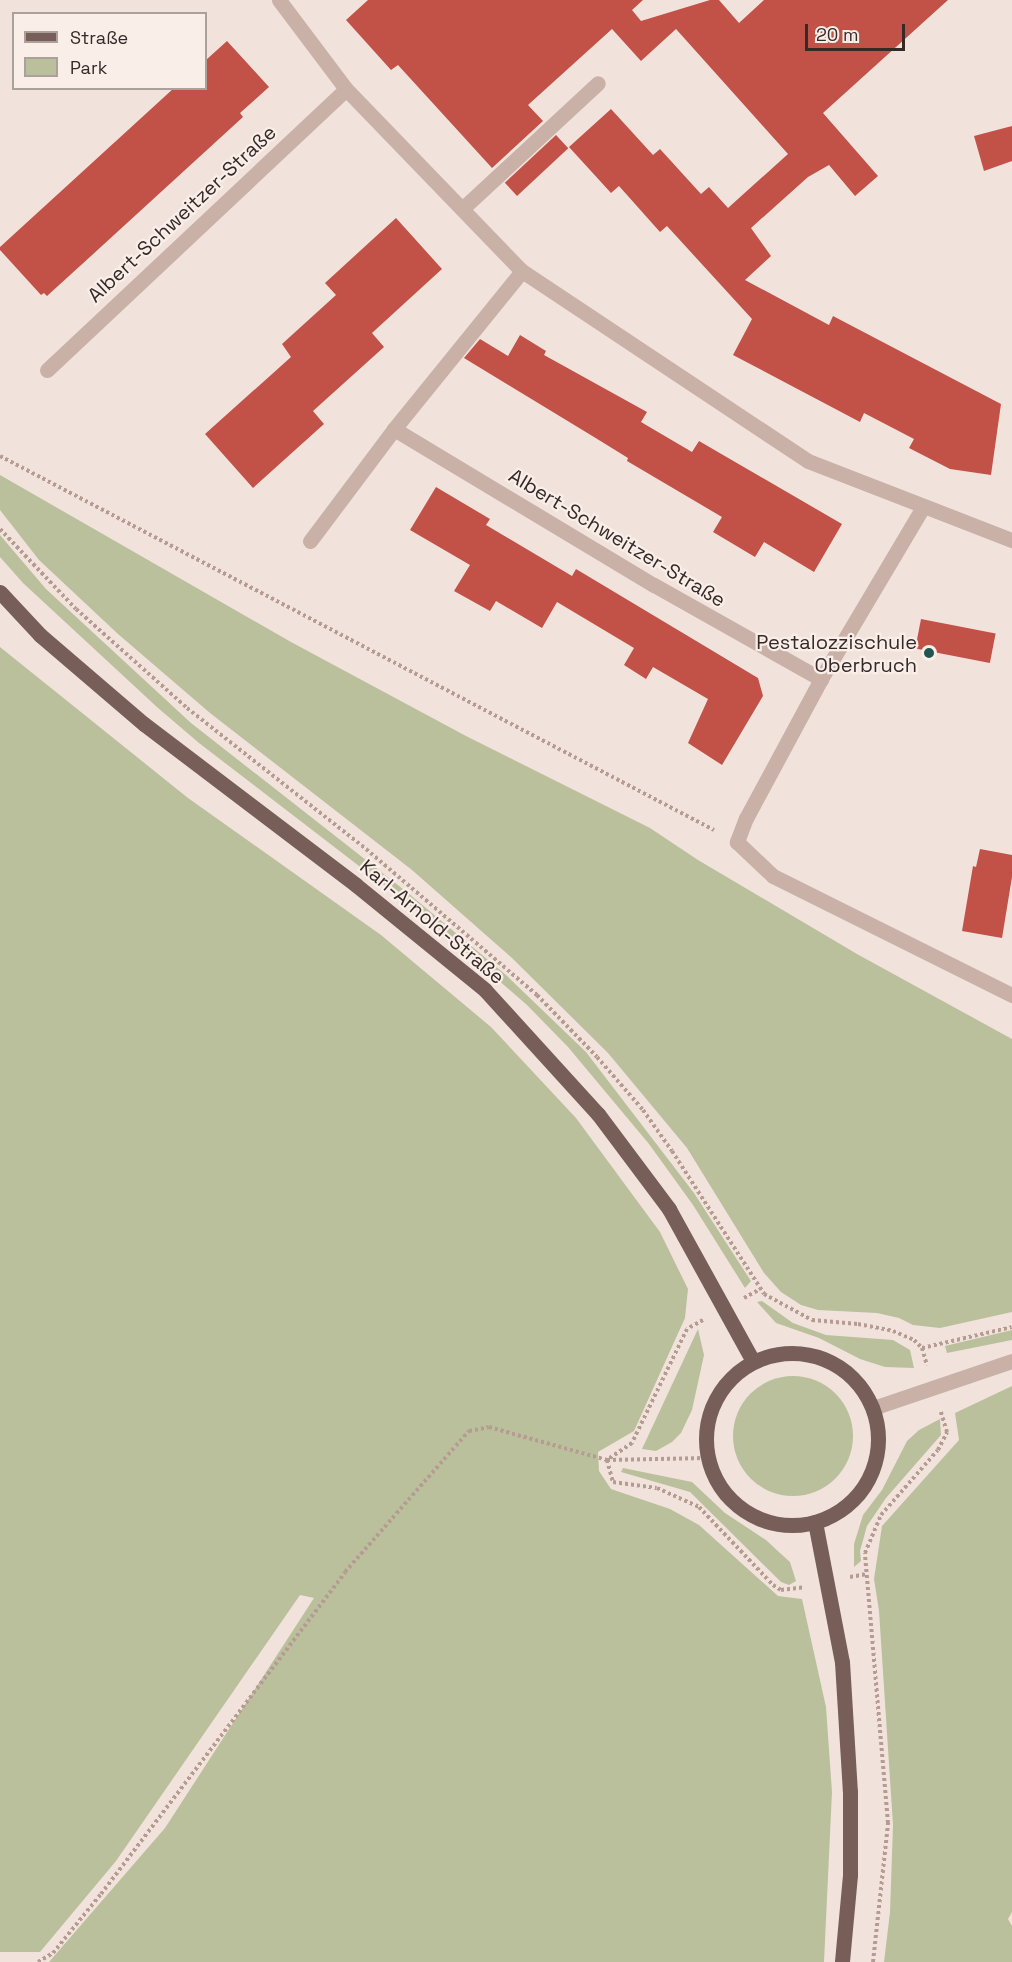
<!DOCTYPE html>
<meta charset="utf-8">
<style>
body{margin:0}
#map{position:relative;width:1012px;height:1962px;overflow:hidden;background:#f1e3dc;font-family:"Space Grotesk",sans-serif}
div>[style]{position:absolute}
.green>*{inset:0;background:#bac09c}
.round{border-radius:50%}
.building>*{inset:0;background:#c25148;transform-origin:0 0}
.path>*{height:4px;margin-top:-2px;transform-origin:0;background:repeating-linear-gradient(90deg,#b59b92 0 3px,transparent 0 6px)}
.minor>*{height:15px;margin:-7.5px;padding:0 7.5px;transform-origin:7.5px;border-radius:7.5px;background:#c9b1a8}
.major>*{height:15px;margin:-7.5px;padding:0 7.5px;transform-origin:7.5px;border-radius:7.5px;background:#775e59}
.major>.ring{margin:-7.5px;padding:0;box-sizing:content-box;background:none;border:15px solid #775e59;border-radius:50%}
.dots>*{width:16px;height:16px;translate:-50% -50%;box-sizing:border-box;border:3px solid #f9eee8;border-radius:50%}
span{translate:-50% -50%;white-space:nowrap;text-align:center;line-height:1.15;-webkit-text-stroke:4.5px #f9eee8;paint-order:stroke}
.street-label{font-size:20px;color:#362a28}
.poi-label{font-size:20px;color:#362a28}
.right{translate:-100% -50%;text-align:right}
.legend{position:absolute;left:12px;top:12px;width:195px;height:78px;box-sizing:border-box;background:#f9eee8;border:2px solid #aba09b;margin:0;padding:8px 10px;list-style:none;font-size:18px;color:#362a28}
.legend li{display:flex;align-items:center;gap:12px;height:30px}
.legend b{width:30px;border:2px solid #aba09b}
.scale{position:absolute;left:805px;top:24px;width:100px;height:27px;box-sizing:border-box;border:3px solid #362a28;border-top:0;padding-left:8px;font-size:18px;line-height:21px;white-space:nowrap;color:#362a28;-webkit-text-stroke:4px #f9eee8;paint-order:stroke}
</style>
<div id="map">
<div class="green">
<div style="clip-path:polygon(0 475px,291px 642px,466px 736px,650px 828px,698px 860px,857px 954px,1012px 1039px,1012px 1312px,940px 1328px,913px 1325px,899px 1318px,877px 1313px,818px 1310px,801px 1305px,781px 1292px,764px 1273px,687px 1148px,608px 1053px,512px 958px,412px 870px,210px 713px,118px 634px,39px 560px,0 510px)"></div>
<div style="clip-path:polygon(0 535px,46px 589px,191px 723px,408px 893px,506px 975px,586px 1052px,694px 1193px,751px 1281px,745px 1288px,693px 1205px,649px 1144px,568px 1047px,527px 1005px,424px 916px,199px 743px,158px 708px,23px 583px,0 557px)"></div>
<div style="clip-path:polygon(0 647px,188px 798px,381px 935px,491px 1027px,576px 1118px,660px 1232px,688px 1289px,685px 1318px,634px 1431px,598px 1452px,599px 1471px,611px 1489px,670px 1509px,699px 1525px,778px 1596px,802px 1599px,826px 1707px,832px 1792px,824px 1962px,49px 1962px,165px 1828px,314px 1598px,300px 1595px,116px 1861px,40px 1952px,0 1952px)"></div>
<div style="clip-path:polygon(762px 1301px,793px 1323px,826px 1335px,893px 1340px,910px 1350px,914px 1368px,885px 1367px,860px 1359px,819px 1338px,776px 1323px,757px 1302px)"></div>
<div style="clip-path:polygon(698px 1329px,704px 1355px,692px 1410px,681px 1433px,672px 1442px,656px 1451px,642px 1449px)"></div>
<div style="clip-path:polygon(1012px 1330px,1012px 1340px,947px 1353px,945px 1346px)"></div>
<div class="round" style="left:733px;top:1376px;width:120px;height:120px"></div>
<div style="clip-path:polygon(1012px 1386px,1012px 1912px,1008px 1919px,1012px 1926px,1012px 1962px,884px 1962px,890px 1912px,893px 1825px,879px 1611px,874px 1579px,882px 1526px,959px 1440px,955px 1413px)"></div>
<div style="clip-path:polygon(940px 1419px,941px 1435px,886px 1498px,867px 1526px,860px 1551px,861px 1561px,854px 1567px,854px 1544px,863px 1515px,882px 1490px,907px 1441px,919px 1430px)"></div>
<div style="clip-path:polygon(623px 1468px,692px 1482px,725px 1513px,766px 1540px,780px 1553px,790px 1562px,796px 1581px,789px 1585px,781px 1582px,690px 1492px,621px 1472px)"></div>
</div>
<div class="building">
<div style="clip-path:polygon(368px 0,643px 0,632px 10px,641px 21px,710px 0,719px 0,739px 23px,764px 0,948px 0,823px 113px,878px 176px,855px 196px,829px 165px,808px 177px,751px 228px,771px 256px,745px 280px,829px 325px,833px 316px,1001px 404px,991px 475px,950px 469px,909px 448px,914px 439px,864px 413px,860px 422px,733px 355px,752px 319px,667px 226px,660px 232px,619px 186px,611px 193px,569px 147px,611px 109px,653px 155px,660px 149px,701px 194px,709px 187px,728px 208px,788px 154px,676px 29px,641px 61px,612px 29px,528px 105px,543px 121px,492px 168px,398px 65px,391px 70px,346px 20px)"></div>
<div style="clip-path:polygon(227px 41px,269px 87px,240px 113px,243px 117px,91px 256px,47px 296px,44px 293px,41px 295px,0 250px,0 247px,174px 88px,206px 88px,206px 60px)"></div>
<div style="clip-path:polygon(1012px 126px,1012px 161px,984px 171px,974px 136px)"></div>
<div style="left:556px;top:135px;width:18px;height:70px;rotate:47deg"></div>
<div style="clip-path:polygon(396px 218px,442px 269px,372px 333px,384px 347px,313px 411px,324px 424px,253px 488px,205px 434px,291px 357px,282px 344px,336px 295px,325px 283px)"></div>
<div style="clip-path:polygon(520px 335px,546px 351px,544px 355px,647px 412px,641px 422px,692px 452px,699px 441px,842px 524px,814px 572px,764px 542px,755px 557px,713px 532px,722px 517px,627px 461px,628px 458px,594px 437px,464px 358px,480px 339px,508px 356px)"></div>
<div style="clip-path:polygon(436px 487px,490px 519px,486px 525px,572px 576px,576px 569px,758px 678px,763px 696px,722px 765px,688px 743px,708px 699px,653px 667px,646px 679px,624px 665px,634px 648px,557px 602px,542px 628px,496px 601px,490px 611px,454px 591px,470px 565px,410px 530px)"></div>
<div style="left:921px;top:619px;width:76px;height:30px;rotate:11deg"></div>
<div style="clip-path:polygon(980px 849px,1012px 855px,1012px 877px,1002px 938px,962px 931px,973px 866px,976px 867px)"></div>
</div>
<div class="path">
<div style="left:0;top:456px;width:806px;rotate:27.65deg"></div>
<div style="left:0;top:529px;width:110px;rotate:46.5deg"></div>
<div style="left:76px;top:609px;width:149px;rotate:41.7deg"></div>
<div style="left:187px;top:708px;width:228px;rotate:38.2deg"></div>
<div style="left:366px;top:849px;width:225px;rotate:40.5deg"></div>
<div style="left:537px;top:995px;width:86px;rotate:45.9deg"></div>
<div style="left:597px;top:1057px;width:70px;rotate:49deg"></div>
<div style="left:643px;top:1110px;width:50px;rotate:54.7deg"></div>
<div style="left:672px;top:1151px;width:170px;rotate:57.2deg"></div>
<div style="left:764px;top:1294px;width:55px;rotate:28.4deg"></div>
<div style="left:812px;top:1320px;width:46px;rotate:5deg"></div>
<div style="left:858px;top:1324px;width:36px;rotate:11deg"></div>
<div style="left:893px;top:1331px;width:23px;rotate:23deg"></div>
<div style="left:914px;top:1340px;width:11px;rotate:45deg"></div>
<div style="left:922px;top:1348px;width:92px;rotate:-13.1deg"></div>
<div style="left:744px;top:1298px;width:18px;rotate:-29deg"></div>
<div style="left:703px;top:1320px;width:18px;rotate:151deg"></div>
<div style="left:687px;top:1329px;width:127px;rotate:115.8deg"></div>
<div style="left:632px;top:1443px;width:30px;rotate:146deg"></div>
<div style="left:607px;top:1460px;width:23px;rotate:75deg"></div>
<div style="left:613px;top:1482px;width:44px;rotate:7.8deg"></div>
<div style="left:657px;top:1488px;width:46px;rotate:24.3deg"></div>
<div style="left:699px;top:1507px;width:108px;rotate:46.5deg"></div>
<div style="left:773px;top:1585px;width:9px;rotate:32deg"></div>
<div style="left:781px;top:1590px;width:23px;rotate:-7deg"></div>
<div style="left:922px;top:1348px;width:18px;rotate:74deg"></div>
<div style="left:850px;top:1577px;width:17px;rotate:-10deg"></div>
<div style="left:38px;top:1962px;width:17px;rotate:-31deg"></div>
<div style="left:53px;top:1953px;width:76px;rotate:-50.9deg"></div>
<div style="left:101px;top:1894px;width:404px;rotate:-52.8deg"></div>
<div style="left:345px;top:1572px;width:188px;rotate:-48.7deg"></div>
<div style="left:469px;top:1431px;width:20px;rotate:-11deg"></div>
<div style="left:489px;top:1427px;width:123px;rotate:15.6deg"></div>
<div style="left:607px;top:1460px;width:101px;rotate:-1.1deg"></div>
<div style="left:873px;top:1962px;width:140px;rotate:-83.8deg"></div>
<div style="left:888px;top:1823px;width:271px;rotate:-94.9deg"></div>
<div style="left:865px;top:1553px;width:41px;rotate:-67.2deg"></div>
<div style="left:881px;top:1515px;width:86px;rotate:-48.8deg"></div>
<div style="left:938px;top:1450px;width:20px;rotate:-63deg"></div>
<div style="left:947px;top:1432px;width:21px;rotate:-107deg"></div>
</div>
<div class="minor">
<div style="left:279px;top:0;width:111px;rotate:53deg"></div>
<div style="left:346px;top:89px;width:253px;rotate:46deg"></div>
<div style="left:522px;top:271px;width:343px;rotate:33.6deg"></div>
<div style="left:808px;top:461px;width:219px;rotate:21.2deg"></div>
<div style="left:462px;top:209px;width:185px;rotate:-42.8deg"></div>
<div style="left:47px;top:370px;width:410px;rotate:-43.2deg"></div>
<div style="left:394px;top:429px;width:303px;rotate:31deg"></div>
<div style="left:654px;top:585px;width:192px;rotate:29.4deg"></div>
<div style="left:923px;top:507px;width:200px;rotate:120.7deg"></div>
<div style="left:821px;top:679px;width:158px;rotate:118.3deg"></div>
<div style="left:746px;top:818px;width:26px;rotate:111deg"></div>
<div style="left:737px;top:842px;width:50px;rotate:43.4deg"></div>
<div style="left:773px;top:876px;width:267px;rotate:26.5deg"></div>
<div style="left:310px;top:541px;width:140px;rotate:-53.1deg"></div>
<div style="left:394px;top:429px;width:203px;rotate:-51deg"></div>
<div style="left:873px;top:1408px;width:147px;rotate:-18.7deg"></div>
</div>
<div class="major">
<div style="left:0;top:592px;width:59px;rotate:47.1deg"></div>
<div style="left:40px;top:635px;width:137px;rotate:40.6deg"></div>
<div style="left:144px;top:724px;width:266px;rotate:37.2deg"></div>
<div style="left:356px;top:885px;width:166px;rotate:39.1deg"></div>
<div style="left:485px;top:990px;width:168px;rotate:47.7deg"></div>
<div style="left:598px;top:1114px;width:119px;rotate:53.2deg"></div>
<div style="left:669px;top:1209px;width:174px;rotate:61.1deg"></div>
<div class="ring" style="left:706px;top:1353px;width:157px;height:157px"></div>
<div style="left:815px;top:1522px;width:143px;rotate:79.1deg"></div>
<div style="left:842px;top:1662px;width:130px;rotate:86.5deg"></div>
<div style="left:850px;top:1792px;width:83px;rotate:90deg"></div>
<div style="left:850px;top:1875px;width:87px;rotate:95.3deg"></div>
</div>
<div class="dots">
<div style="left:929px;top:653px;background:#1f5650"></div>
</div>
<div class="street-label">
<span style="left:182px;top:214px;rotate:-43deg">Albert-Schweitzer-Straße</span>
<span style="left:617px;top:538px;rotate:31deg">Albert-Schweitzer-Straße</span>
<span style="left:432px;top:922px;rotate:40deg">Karl-Arnold-Straße</span>
</div>
<div class="poi-label">
<span class="right" style="left:917px;top:654px">Pestalozzischule<br>Oberbruch</span>
</div>
<ul class="legend">
<li><b style="height:8px;background:#775e59"></b>Straße</li>
<li><b style="height:16px;background:#bac09c"></b>Park</li>
</ul>
<div class="scale">20 m</div>
</div>
